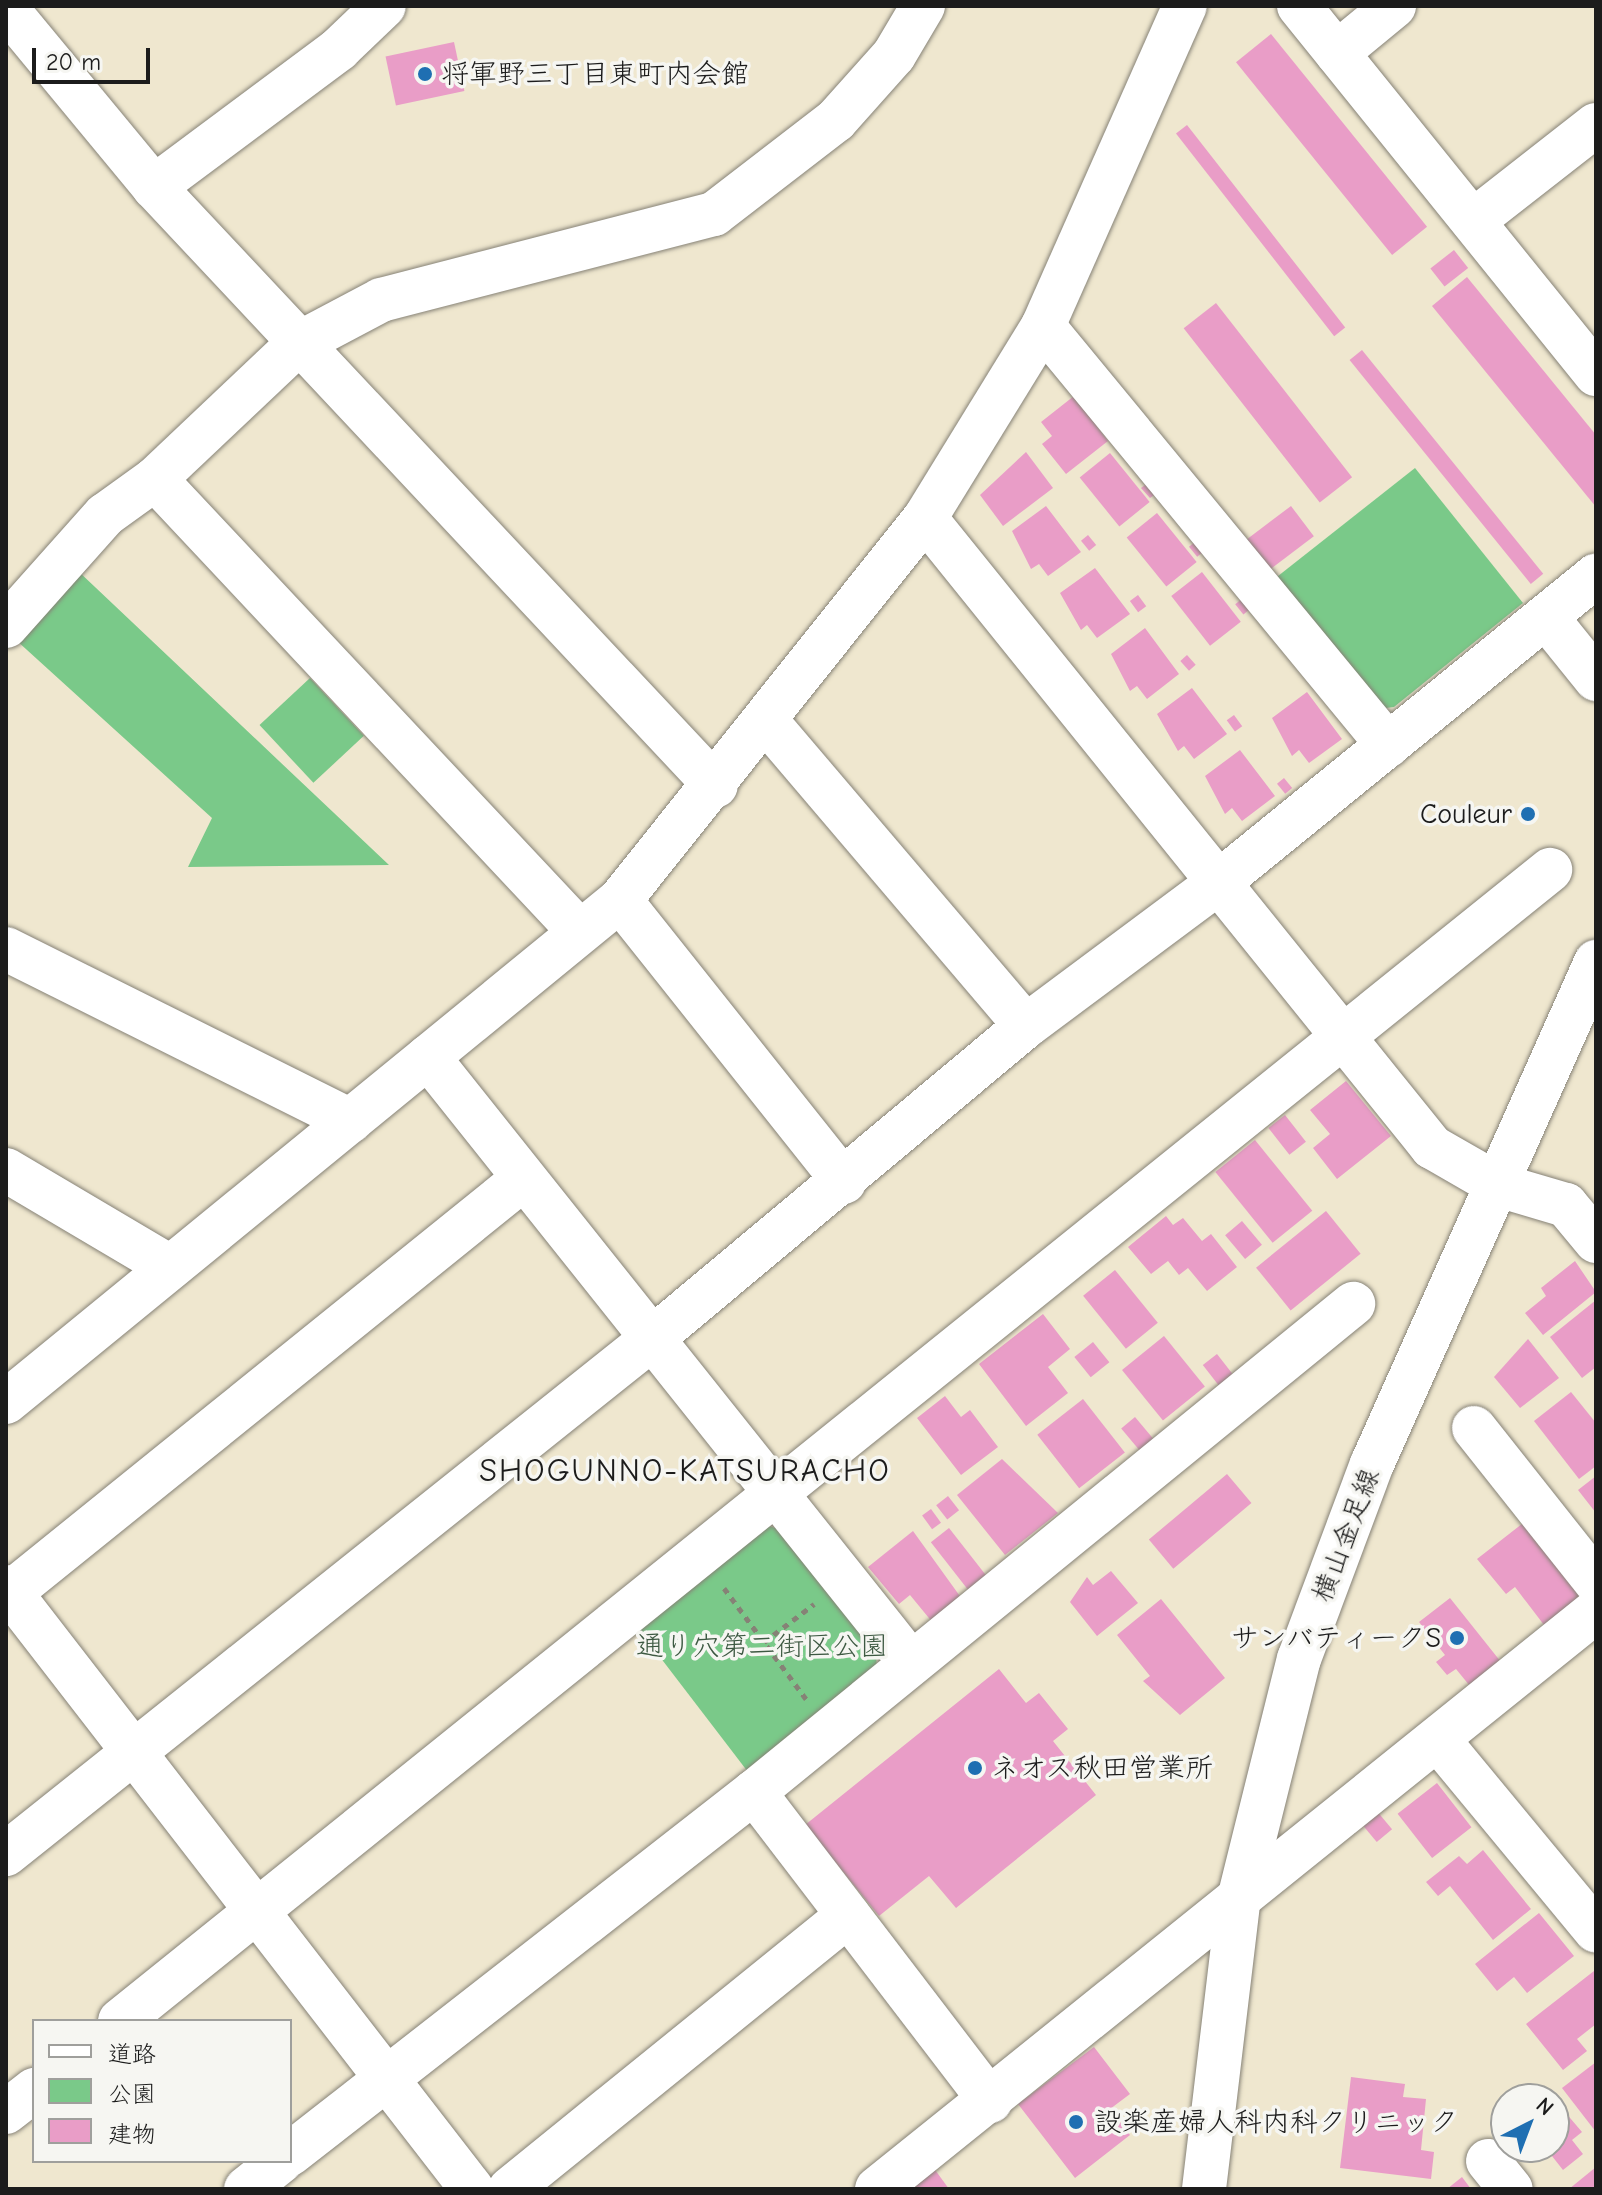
<!DOCTYPE html>
<meta charset="utf-8">
<style>
body{margin:0}
#map{position:relative;width:1602px;height:2195px;overflow:hidden;background:#efe7cf;font-family:"Comic Neue","Klee One",sans-serif}
div>[style]{position:absolute}
.green>*{inset:0;background:#7ac989;transform-origin:0 0}
.building>*{inset:0;background:#e99dc7;transform-origin:0 0}
.path>*{height:5px;margin-top:-2.5px;transform-origin:0;background:repeating-linear-gradient(90deg,#868276 0 6px,transparent 0 12px)}
.roads{filter:drop-shadow(0 0 2px #868276) drop-shadow(0 0 2px #868276)}
.minor>*{height:44px;margin:-22px;padding:0 22px;transform-origin:22px;border-radius:22px;background:#fff}
.dots>*{width:22px;height:22px;translate:-50% -50%;box-sizing:border-box;border:4px solid #f6f6f2;border-radius:50%}
span{translate:-50% -50%;white-space:nowrap;text-align:center;line-height:1.15;-webkit-text-stroke:7px #f6f6f2;paint-order:stroke}
.poi-label{font-size:28px;color:#1c1c1c}
.left{translate:0 -50%;text-align:left}
.right{translate:-100% -50%;text-align:right}
.street-label{font-size:28px;color:#1c1c1c}
.park-label{font-size:28px;color:#3d5942}
.quarter-label{font-size:32px;color:#1c1c1c;letter-spacing:2px}
.frame{position:absolute;inset:0;border:8px solid #1c1c1c;pointer-events:none}
.legend{position:absolute;left:32px;top:2019px;width:260px;height:144px;box-sizing:border-box;background:#f6f6f2;border:2px solid #9f9f9c;margin:0;padding:10px 14px;list-style:none;font-size:24px;color:#1c1c1c}
.legend li{display:flex;align-items:center;gap:16px;height:40px}
.legend b{width:40px;border:2px solid #9f9f9c}
.north{position:absolute;left:1490px;top:2083px;width:80px;height:80px;box-sizing:border-box;background:#f6f6f2;border:2px solid #9f9f9c;border-radius:50%;rotate:42deg;font-size:22px;font-weight:700;line-height:32px;text-align:center;color:#1c1c1c}
.north::after{content:'';display:block;margin:auto;width:28px;height:36px;background:#1f6fb2;clip-path:polygon(50% 0,100% 100%,50% 72%,0 100%)}
.scale{position:absolute;left:32px;top:48px;width:118px;height:36px;box-sizing:border-box;border:4px solid #1c1c1c;border-top:0;padding-left:10px;font-size:24px;line-height:28px;white-space:nowrap;color:#1c1c1c;-webkit-text-stroke:6px #f6f6f2;paint-order:stroke}
</style>
<div id="map">
<div class="green">
<div style="clip-path:polygon(1415px 468px,1523px 603px,1394px 707px,1377px 709px,1273px 580px)"></div>
<div style="clip-path:polygon(77px 570px,389px 865px,188px 867px,212px 818px,16px 640px)"></div>
<div style="left:310px;top:678px;width:79px;height:69px;rotate:47deg"></div>
<div style="clip-path:polygon(769px 1526px,782px 1530px,876px 1650px,877px 1672px,748px 1772px,637px 1627px)"></div>
</div>
<div class="building">
<div style="left:1271px;top:34px;width:248px;height:45px;rotate:51deg"></div>
<div style="left:454px;top:42px;width:50px;height:70px;rotate:78deg"></div>
<div style="left:1187px;top:125px;width:257px;height:14px;rotate:52deg"></div>
<div style="left:1454px;top:250px;width:23px;height:30px;rotate:52deg"></div>
<div style="clip-path:polygon(1467px 277px,1596px 435px,1596px 507px,1432px 306px)"></div>
<div style="left:1216px;top:303px;width:221px;height:41px;rotate:52deg"></div>
<div style="left:1362px;top:350px;width:288px;height:16px;rotate:51deg"></div>
<div style="clip-path:polygon(1074px 396px,1108px 441px,1066px 474px,1042px 444px,1052px 436px,1041px 422px)"></div>
<div style="clip-path:polygon(1026px 452px,1053px 488px,1003px 526px,980px 495px)"></div>
<div style="left:1110px;top:453px;width:63px;height:39px;rotate:51deg"></div>
<div style="clip-path:polygon(1149px 482px,1157px 493px,1150px 498px,1141px 488px)"></div>
<div style="clip-path:polygon(1046px 506px,1081px 552px,1048px 576px,1039px 564px,1031px 569px,1012px 531px)"></div>
<div style="left:1291px;top:506px;width:38px;height:58px;rotate:53deg"></div>
<div style="left:1157px;top:513px;width:63px;height:39px;rotate:51deg"></div>
<div style="left:1088px;top:535px;width:13px;height:9px;rotate:51deg"></div>
<div style="left:1196px;top:541px;width:13px;height:9px;rotate:51deg"></div>
<div style="clip-path:polygon(1095px 568px,1130px 614px,1097px 638px,1087px 625px,1081px 630px,1060px 593px)"></div>
<div style="left:1202px;top:572px;width:63px;height:39px;rotate:52deg"></div>
<div style="left:1138px;top:595px;width:14px;height:10px;rotate:54deg"></div>
<div style="left:1243px;top:598px;width:13px;height:10px;rotate:51deg"></div>
<div style="clip-path:polygon(1145px 628px,1179px 674px,1147px 699px,1137px 686px,1130px 691px,1111px 654px)"></div>
<div style="left:1187px;top:655px;width:13px;height:9px;rotate:48deg"></div>
<div style="clip-path:polygon(1192px 688px,1227px 734px,1194px 759px,1184px 746px,1178px 751px,1157px 714px)"></div>
<div style="clip-path:polygon(1307px 692px,1342px 739px,1309px 763px,1299px 750px,1292px 756px,1272px 718px)"></div>
<div style="left:1234px;top:715px;width:14px;height:9px;rotate:54deg"></div>
<div style="clip-path:polygon(1240px 750px,1275px 796px,1242px 821px,1232px 808px,1225px 814px,1205px 776px)"></div>
<div style="left:1284px;top:778px;width:13px;height:9px;rotate:51deg"></div>
<div style="clip-path:polygon(1346px 1081px,1391px 1136px,1337px 1179px,1313px 1148px,1330px 1134px,1310px 1110px)"></div>
<div style="left:1285px;top:1115px;width:34px;height:21px;rotate:52deg"></div>
<div style="left:1255px;top:1140px;width:91px;height:51px;rotate:51deg"></div>
<div style="left:1326px;top:1211px;width:55px;height:90px;rotate:51deg"></div>
<div style="clip-path:polygon(1166px 1216px,1173px 1225px,1183px 1218px,1202px 1241px,1211px 1234px,1237px 1267px,1207px 1291px,1188px 1268px,1179px 1275px,1168px 1261px,1151px 1274px,1128px 1247px)"></div>
<div style="left:1242px;top:1221px;width:31px;height:22px;rotate:50deg"></div>
<div style="clip-path:polygon(1575px 1261px,1596px 1292px,1543px 1335px,1525px 1313px,1546px 1296px,1541px 1288px)"></div>
<div style="left:1115px;top:1270px;width:68px;height:41px;rotate:51deg"></div>
<div style="clip-path:polygon(1596px 1300px,1596px 1367px,1582px 1378px,1550px 1337px)"></div>
<div style="clip-path:polygon(1043px 1314px,1070px 1349px,1048px 1367px,1068px 1393px,1026px 1426px,979px 1364px)"></div>
<div style="left:1164px;top:1336px;width:65px;height:54px;rotate:51deg"></div>
<div style="clip-path:polygon(1528px 1339px,1559px 1378px,1520px 1408px,1494px 1377px)"></div>
<div style="left:1093px;top:1342px;width:26px;height:24px;rotate:51deg"></div>
<div style="left:1217px;top:1354px;width:31px;height:18px;rotate:52deg"></div>
<div style="clip-path:polygon(1571px 1392px,1596px 1423px,1596px 1466px,1579px 1479px,1534px 1421px)"></div>
<div style="clip-path:polygon(945px 1396px,961px 1417px,970px 1410px,998px 1447px,961px 1475px,917px 1418px)"></div>
<div style="left:1083px;top:1399px;width:68px;height:58px;rotate:52deg"></div>
<div style="left:1135px;top:1417px;width:30px;height:18px;rotate:50deg"></div>
<div style="clip-path:polygon(1002px 1459px,1058px 1513px,1005px 1555px,957px 1495px)"></div>
<div style="left:1227px;top:1474px;width:38px;height:102px;rotate:50deg"></div>
<div style="clip-path:polygon(1596px 1476px,1596px 1513px,1578px 1490px)"></div>
<div style="left:948px;top:1496px;width:18px;height:15px;rotate:52deg"></div>
<div style="left:931px;top:1509px;width:17px;height:11px;rotate:54deg"></div>
<div style="clip-path:polygon(1527px 1520px,1585px 1593px,1544px 1625px,1515px 1587px,1506px 1594px,1477px 1559px)"></div>
<div style="left:949px;top:1528px;width:60px;height:23px;rotate:52deg"></div>
<div style="clip-path:polygon(913px 1531px,962px 1599px,933px 1623px,910px 1595px,899px 1604px,868px 1567px)"></div>
<div style="clip-path:polygon(1111px 1571px,1138px 1603px,1097px 1636px,1070px 1602px,1087px 1577px,1093px 1585px)"></div>
<div style="clip-path:polygon(1450px 1598px,1505px 1667px,1474px 1691px,1456px 1669px,1447px 1675px,1436px 1662px,1445px 1655px,1419px 1622px)"></div>
<div style="clip-path:polygon(1161px 1599px,1225px 1678px,1180px 1715px,1143px 1681px,1150px 1676px,1117px 1635px)"></div>
<div style="clip-path:polygon(999px 1669px,1026px 1703px,1039px 1693px,1068px 1729px,1053px 1741px,1096px 1795px,956px 1908px,929px 1876px,879px 1916px,805px 1825px)"></div>
<div style="left:1437px;top:1783px;width:56px;height:50px;rotate:52deg"></div>
<div style="left:1376px;top:1810px;width:25px;height:20px;rotate:50deg"></div>
<div style="clip-path:polygon(1483px 1850px,1531px 1909px,1493px 1940px,1450px 1886px,1438px 1896px,1426px 1882px,1459px 1856px,1467px 1864px)"></div>
<div style="clip-path:polygon(1539px 1913px,1574px 1956px,1527px 1993px,1514px 1977px,1497px 1991px,1475px 1964px)"></div>
<div style="clip-path:polygon(1594px 1971px,1596px 2024px,1577px 2039px,1587px 2051px,1563px 2070px,1526px 2024px)"></div>
<div style="clip-path:polygon(1094px 2047px,1130px 2094px,1110px 2109px,1130px 2135px,1075px 2178px,1018px 2104px)"></div>
<div style="clip-path:polygon(1596px 2062px,1596px 2132px,1562px 2088px)"></div>
<div style="clip-path:polygon(1351px 2077px,1405px 2084px,1403px 2097px,1426px 2099px,1421px 2150px,1434px 2152px,1431px 2179px,1340px 2168px)"></div>
<div style="clip-path:polygon(1565px 2112px,1582px 2132px,1572px 2140px,1583px 2154px,1563px 2170px,1548px 2151px,1538px 2158px,1528px 2147px,1554px 2147px,1554px 2121px)"></div>
<div style="clip-path:polygon(933px 2167px,949px 2189px,904px 2189px)"></div>
<div style="clip-path:polygon(1596px 2167px,1596px 2189px,1569px 2189px)"></div>
<div style="clip-path:polygon(1462px 2177px,1471px 2189px,1447px 2189px)"></div>
</div>
<div class="path">
<div style="left:724px;top:1588px;width:138px;rotate:53.5deg"></div>
<div style="left:764px;top:1642px;width:63px;rotate:-37.2deg"></div>
</div>
<div class="roads">
<div class="minor">
<div style="left:1299px;top:6px;width:473px;rotate:51.1deg"></div>
<div style="left:6px;top:8px;width:232px;rotate:50.4deg"></div>
<div style="left:154px;top:187px;width:821px;rotate:46.83deg"></div>
<div style="left:1337px;top:53px;width:74px;rotate:-39.5deg"></div>
<div style="left:154px;top:187px;width:231px;rotate:-36.7deg"></div>
<div style="left:339px;top:49px;width:62px;rotate:-43.7deg"></div>
<div style="left:1473px;top:221px;width:156px;rotate:-38deg"></div>
<div style="left:1043px;top:326px;width:543px;rotate:50.53deg"></div>
<div style="left:155px;top:479px;width:621px;rotate:46.83deg"></div>
<div style="left:925px;top:518px;width:808px;rotate:51.13deg"></div>
<div style="left:1432px;top:1147px;width:76px;rotate:29.9deg"></div>
<div style="left:1498px;top:1185px;width:71px;rotate:16.4deg"></div>
<div style="left:1566px;top:1205px;width:47px;rotate:50.2deg"></div>
<div style="left:1546px;top:617px;width:80px;rotate:51.1deg"></div>
<div style="left:6px;top:626px;width:149px;rotate:-48.3deg"></div>
<div style="left:105px;top:515px;width:62px;rotate:-35.8deg"></div>
<div style="left:155px;top:479px;width:197px;rotate:-43.4deg"></div>
<div style="left:298px;top:344px;width:94px;rotate:-27.9deg"></div>
<div style="left:381px;top:300px;width:344px;rotate:-14.5deg"></div>
<div style="left:714px;top:214px;width:154px;rotate:-37.6deg"></div>
<div style="left:836px;top:120px;width:87px;rotate:-48.3deg"></div>
<div style="left:894px;top:55px;width:57px;rotate:-59.4deg"></div>
<div style="left:767px;top:722px;width:399px;rotate:49.6deg"></div>
<div style="left:620px;top:900px;width:360px;rotate:51.5deg"></div>
<div style="left:6px;top:949px;width:385px;rotate:26.5deg"></div>
<div style="left:428px;top:1057px;width:775px;rotate:51.44deg"></div>
<div style="left:6px;top:1170px;width:191px;rotate:30.6deg"></div>
<div style="left:6px;top:1402px;width:793px;rotate:-39.27deg"></div>
<div style="left:620px;top:900px;width:489px;rotate:-51.4deg"></div>
<div style="left:925px;top:518px;width:225px;rotate:-58.4deg"></div>
<div style="left:1043px;top:326px;width:350px;rotate:-66.1deg"></div>
<div style="left:1474px;top:1428px;width:196px;rotate:51.6deg"></div>
<div style="left:6px;top:1587px;width:761px;rotate:52.26deg"></div>
<div style="left:10px;top:1593px;width:659px;rotate:-38.9deg"></div>
<div style="left:1439px;top:1741px;width:246px;rotate:50.4deg"></div>
<div style="left:754px;top:1792px;width:389px;rotate:52.6deg"></div>
<div style="left:6px;top:1854px;width:829px;rotate:-38.58deg"></div>
<div style="left:654px;top:1337px;width:485px;rotate:-39.9deg"></div>
<div style="left:1026px;top:1026px;width:241px;rotate:-36.7deg"></div>
<div style="left:1219px;top:882px;width:486px;rotate:-39.1deg"></div>
<div style="left:120px;top:2021px;width:1836px;rotate:-38.83deg"></div>
<div style="left:6px;top:2112px;width:36px;rotate:-38deg"></div>
<div style="left:290px;top:2154px;width:589px;rotate:-37.96deg"></div>
<div style="left:754px;top:1792px;width:773px;rotate:-39.17deg"></div>
<div style="left:1488px;top:2161px;width:36px;rotate:51deg"></div>
<div style="left:246px;top:2189px;width:45px;rotate:-38.7deg"></div>
<div style="left:510px;top:2189px;width:435px;rotate:-39deg"></div>
<div style="left:877px;top:2189px;width:923px;rotate:-38.8deg"></div>
<div style="left:1204px;top:2189px;width:288px;rotate:-83.2deg"></div>
<div style="left:1238px;top:1903px;width:252px;rotate:-76deg"></div>
<div style="left:1299px;top:1659px;width:208px;rotate:-69.5deg"></div>
<div style="left:1372px;top:1464px;width:550px;rotate:-65.95deg"></div>
</div>
</div>
<div class="dots">
<div style="left:425px;top:74px;background:#1f6fb2"></div>
<div style="left:1528px;top:814px;background:#1f6fb2"></div>
<div style="left:1457px;top:1638px;background:#1f6fb2"></div>
<div style="left:975px;top:1768px;background:#1f6fb2"></div>
<div style="left:1076px;top:2122px;background:#1f6fb2"></div>
</div>
<div class="poi-label">
<span class="left" style="left:441px;top:74px">将軍野三丁目東町内会館</span>
<span class="right" style="left:1512px;top:814px">Couleur</span>
<span class="right" style="left:1441px;top:1638px">サンバティークS</span>
<span class="left" style="left:991px;top:1768px">ネオス秋田営業所</span>
<span class="left" style="left:1094px;top:2122px">設楽産婦人科内科クリニック</span>
</div>
<div class="street-label">
<span style="left:1346px;top:1535px;rotate:-69deg">横山金足線</span>
</div>
<div class="park-label">
<span style="left:762px;top:1646px">通り穴第二街区公園</span>
</div>
<div class="quarter-label">
<span style="left:685px;top:1471px">SHOGUNNO-KATSURACHO</span>
</div>
<div class="frame"></div>
<ul class="legend">
<li><b style="height:10px;background:#fff"></b>道路</li>
<li><b style="height:22px;background:#7ac989"></b>公園</li>
<li><b style="height:22px;background:#e99dc7"></b>建物</li>
</ul>
<div class="north">N</div>
<div class="scale">20 m</div>
</div>
